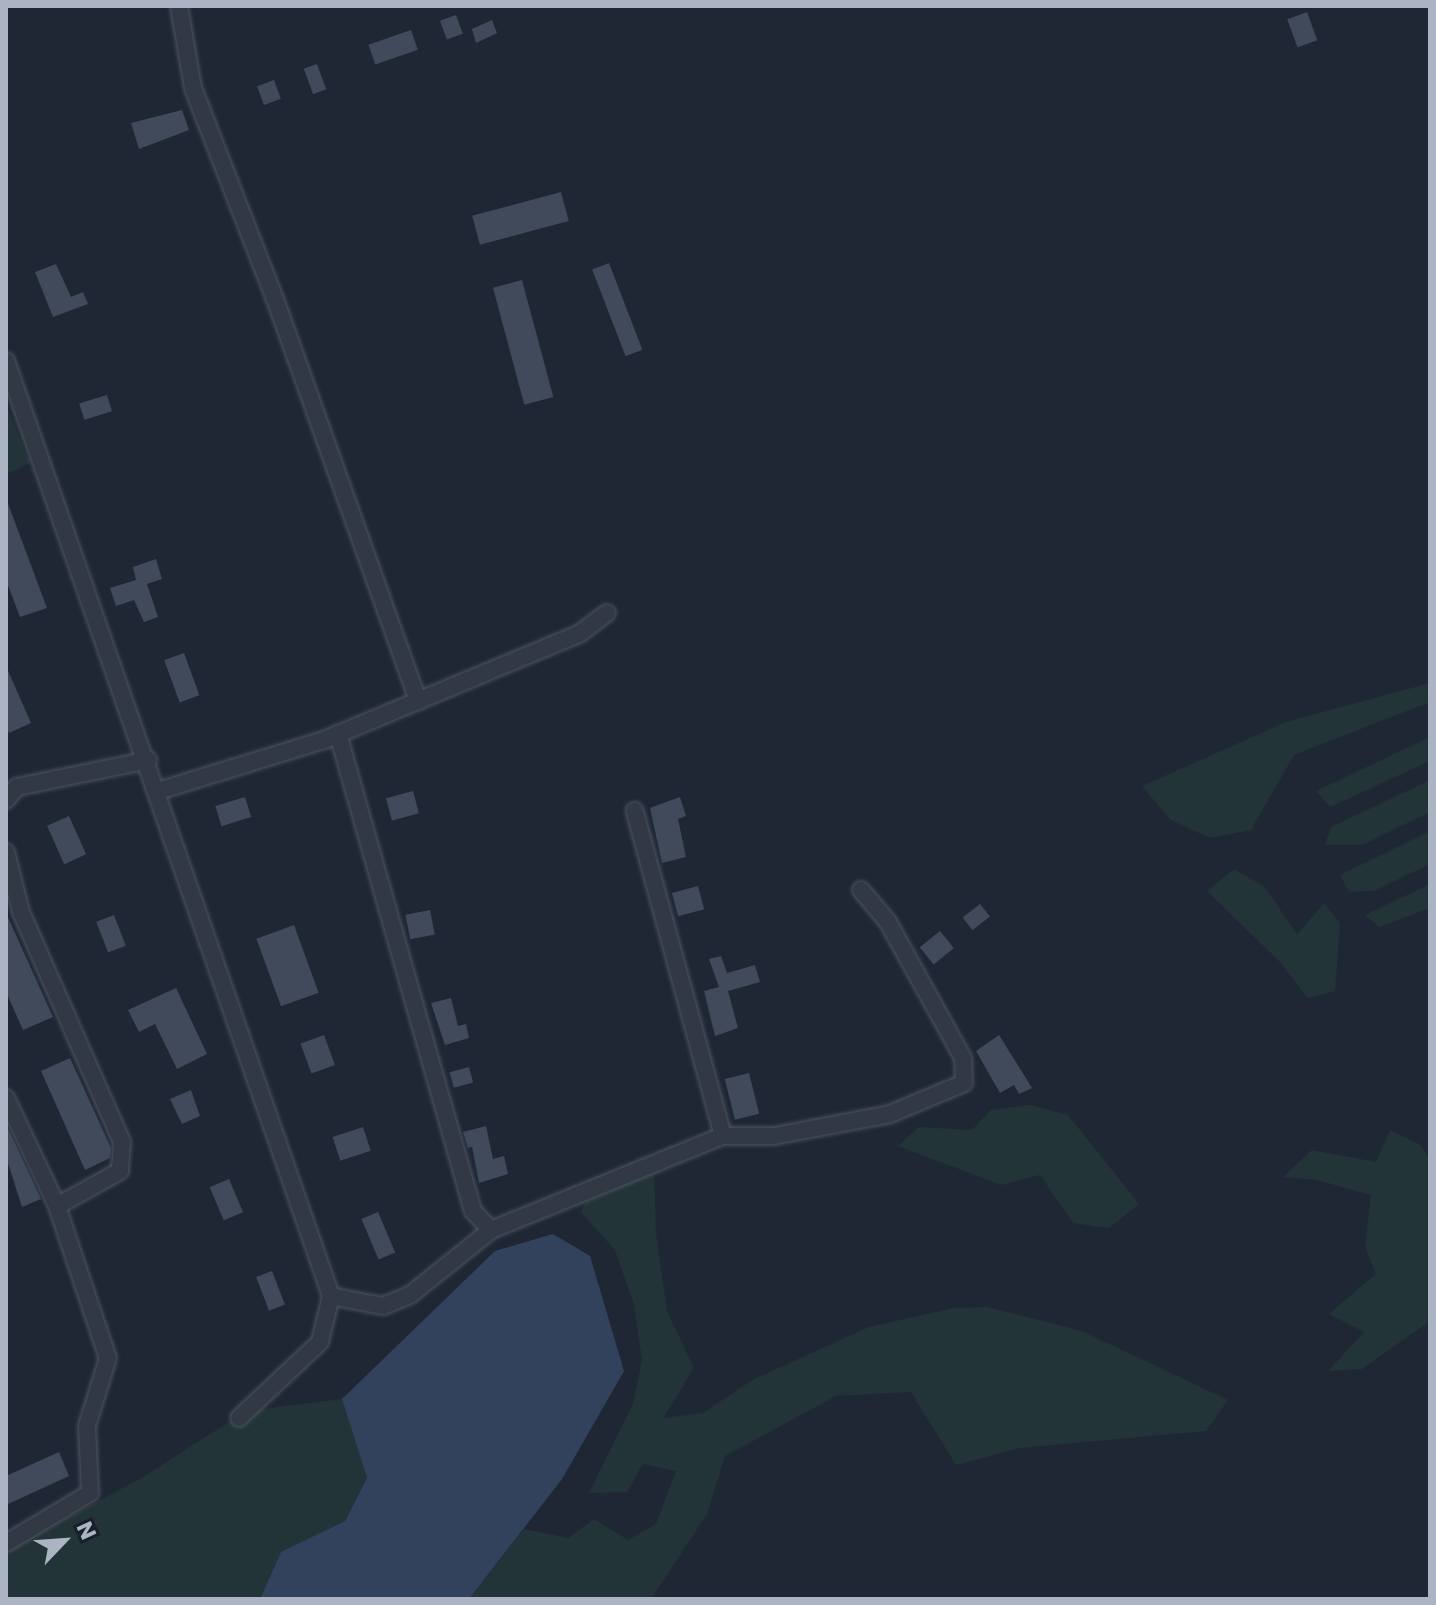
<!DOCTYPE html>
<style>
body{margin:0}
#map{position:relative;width:1436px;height:1605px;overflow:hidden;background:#1f2735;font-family:Poppins,sans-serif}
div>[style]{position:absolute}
.green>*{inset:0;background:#223437}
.water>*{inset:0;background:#32425c}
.building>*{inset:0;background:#404a5a;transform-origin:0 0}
.roads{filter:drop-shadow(0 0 2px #4d5461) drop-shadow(0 0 2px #4d5461)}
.minor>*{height:16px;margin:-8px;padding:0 8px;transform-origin:8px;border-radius:8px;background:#323945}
span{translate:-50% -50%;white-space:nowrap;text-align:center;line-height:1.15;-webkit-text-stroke:6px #181e2a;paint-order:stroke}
.frame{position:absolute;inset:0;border:8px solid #acb4c3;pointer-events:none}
.north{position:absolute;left:24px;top:1501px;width:80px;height:80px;-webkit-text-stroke:6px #181e2a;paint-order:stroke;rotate:65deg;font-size:22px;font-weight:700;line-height:32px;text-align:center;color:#acb4c3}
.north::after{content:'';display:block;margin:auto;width:28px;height:36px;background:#acb4c3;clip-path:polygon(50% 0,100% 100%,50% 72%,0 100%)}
</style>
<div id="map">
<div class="green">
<div style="clip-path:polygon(6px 404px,30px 463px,9px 473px,6px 469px)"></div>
<div style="clip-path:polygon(1430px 683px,1430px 702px,1294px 755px,1251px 830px,1210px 838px,1171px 820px,1142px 786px,1286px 722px)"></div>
<div style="clip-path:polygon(1430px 737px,1430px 761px,1330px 807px,1316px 791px)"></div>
<div style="clip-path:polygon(1430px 780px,1430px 812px,1362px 845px,1325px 845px,1331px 827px)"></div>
<div style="clip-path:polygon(1430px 831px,1430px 864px,1374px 891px,1349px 892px,1340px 875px)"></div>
<div style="clip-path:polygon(1234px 869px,1265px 887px,1297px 935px,1324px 903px,1340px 923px,1335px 991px,1308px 998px,1278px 960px,1207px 891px)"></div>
<div style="clip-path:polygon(1430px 884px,1430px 908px,1379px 927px,1365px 915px)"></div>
<div style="clip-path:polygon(1030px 1105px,1068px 1115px,1139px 1204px,1109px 1228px,1073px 1223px,1040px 1175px,1002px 1185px,898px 1146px,919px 1127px,972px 1130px,991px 1110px)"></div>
<div style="clip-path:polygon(1390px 1130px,1421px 1145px,1430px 1160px,1430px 1321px,1362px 1369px,1328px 1371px,1364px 1332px,1329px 1314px,1376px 1274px,1365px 1247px,1371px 1195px,1317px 1180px,1283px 1177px,1312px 1150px,1376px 1162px)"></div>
<div style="clip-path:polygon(654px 1162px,656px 1234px,667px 1311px,694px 1368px,663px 1418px,703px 1413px,754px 1379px,869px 1327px,954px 1308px,987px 1307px,1082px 1331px,1228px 1400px,1206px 1431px,1020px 1448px,956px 1465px,911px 1392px,836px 1396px,725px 1456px,707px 1514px,651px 1599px,469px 1599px,524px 1529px,568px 1538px,594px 1519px,628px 1540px,656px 1524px,676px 1471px,643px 1464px,627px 1492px,589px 1493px,633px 1404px,642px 1360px,634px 1305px,615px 1250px,581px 1212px,597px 1176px)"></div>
<div style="clip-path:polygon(342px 1399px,367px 1478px,345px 1521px,281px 1553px,260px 1599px,6px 1599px,6px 1551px,143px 1477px,246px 1411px)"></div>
</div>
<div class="water">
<div style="clip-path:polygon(553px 1234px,590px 1256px,624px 1371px,562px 1479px,469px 1599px,260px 1599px,281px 1552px,345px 1521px,367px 1478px,342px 1399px,495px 1251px)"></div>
</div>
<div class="building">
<div style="left:1307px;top:12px;width:30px;height:21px;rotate:70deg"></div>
<div style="left:456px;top:15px;width:20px;height:17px;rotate:70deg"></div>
<div style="clip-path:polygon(492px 20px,497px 33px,476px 43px,472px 29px)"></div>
<div style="left:411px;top:30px;width:21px;height:45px;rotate:71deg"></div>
<div style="left:317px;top:64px;width:27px;height:14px;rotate:70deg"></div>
<div style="left:274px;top:80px;width:20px;height:18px;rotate:70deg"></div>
<div style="clip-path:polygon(182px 110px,189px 130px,139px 149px,131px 123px)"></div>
<div style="left:561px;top:192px;width:30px;height:92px;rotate:75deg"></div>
<div style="left:609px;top:263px;width:93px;height:18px;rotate:69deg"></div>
<div style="clip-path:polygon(56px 264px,71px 297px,83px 292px,88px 304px,53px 317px,35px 272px)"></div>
<div style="left:522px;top:280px;width:121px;height:30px;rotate:75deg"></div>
<div style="left:107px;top:395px;width:17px;height:29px;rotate:73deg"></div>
<div style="clip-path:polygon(7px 501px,47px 608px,20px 617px,6px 580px)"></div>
<div style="clip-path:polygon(156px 559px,162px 579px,147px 584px,158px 617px,144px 622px,134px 600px,116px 606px,110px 588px,136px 580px,133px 567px)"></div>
<div style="left:184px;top:653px;width:45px;height:21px;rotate:70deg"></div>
<div style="clip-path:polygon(6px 666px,31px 723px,9px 733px,6px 726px)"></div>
<div style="left:413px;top:791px;width:23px;height:28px;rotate:75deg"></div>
<div style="left:245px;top:797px;width:21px;height:31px;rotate:73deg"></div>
<div style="clip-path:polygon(680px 797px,686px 816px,678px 819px,686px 857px,662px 863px,650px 808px)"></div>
<div style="left:69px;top:816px;width:42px;height:24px;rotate:66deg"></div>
<div style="left:698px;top:886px;width:24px;height:27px;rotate:75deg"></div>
<div style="left:980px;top:904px;width:16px;height:22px;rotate:52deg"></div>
<div style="left:430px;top:910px;width:25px;height:25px;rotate:79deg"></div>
<div style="clip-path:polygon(6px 913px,53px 1017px,23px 1030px,6px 992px)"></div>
<div style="left:114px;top:915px;width:33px;height:19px;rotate:69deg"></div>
<div style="left:294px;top:925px;width:72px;height:40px;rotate:70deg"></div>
<div style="left:940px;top:931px;width:22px;height:26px;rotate:51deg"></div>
<div style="clip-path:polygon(721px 956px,727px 973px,755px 965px,760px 982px,728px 991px,738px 1028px,715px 1036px,704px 991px,719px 987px,709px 959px)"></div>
<div style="clip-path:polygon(176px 988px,207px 1054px,177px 1069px,155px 1024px,139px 1032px,128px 1010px)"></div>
<div style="clip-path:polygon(451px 998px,458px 1026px,466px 1024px,469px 1038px,445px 1045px,431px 1003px)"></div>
<div style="left:324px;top:1035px;width:32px;height:25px;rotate:70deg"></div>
<div style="clip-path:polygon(999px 1035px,1032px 1088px,1019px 1094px,1014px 1085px,1000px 1093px,976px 1051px)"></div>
<div style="clip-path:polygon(70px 1058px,111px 1148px,110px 1158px,85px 1170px,41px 1071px)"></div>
<div style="left:469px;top:1067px;width:16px;height:20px;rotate:75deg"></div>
<div style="left:749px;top:1073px;width:42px;height:25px;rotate:76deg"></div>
<div style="clip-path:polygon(191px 1090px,200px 1116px,182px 1124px,170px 1099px)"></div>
<div style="clip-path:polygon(6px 1124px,41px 1199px,22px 1207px,6px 1157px)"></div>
<div style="clip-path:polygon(486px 1126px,493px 1159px,504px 1156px,508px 1174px,479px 1183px,472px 1147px,468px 1148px,463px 1132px)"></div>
<div style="left:363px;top:1127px;width:25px;height:32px;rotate:72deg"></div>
<div style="left:229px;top:1179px;width:36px;height:21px;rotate:67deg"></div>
<div style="left:378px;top:1212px;width:44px;height:18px;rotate:67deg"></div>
<div style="left:272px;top:1271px;width:36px;height:17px;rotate:69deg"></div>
<div style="clip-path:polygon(59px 1452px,69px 1476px,6px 1505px,6px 1476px)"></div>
</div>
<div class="roads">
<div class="minor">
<div style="left:179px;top:6px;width:83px;rotate:80.3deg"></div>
<div style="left:193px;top:88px;width:226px;rotate:68.8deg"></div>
<div style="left:275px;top:299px;width:427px;rotate:70.4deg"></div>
<div style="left:6px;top:361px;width:990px;rotate:70.83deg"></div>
<div style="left:331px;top:1296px;width:47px;rotate:103.4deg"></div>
<div style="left:320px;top:1342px;width:111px;rotate:136.8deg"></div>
<div style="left:338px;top:734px;width:496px;rotate:74.2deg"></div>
<div style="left:473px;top:1211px;width:26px;rotate:47deg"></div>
<div style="left:158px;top:791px;width:174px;rotate:-17.1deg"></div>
<div style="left:324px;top:740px;width:276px;rotate:-22.6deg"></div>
<div style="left:579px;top:634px;width:35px;rotate:-37deg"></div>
<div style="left:6px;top:800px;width:17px;rotate:-50deg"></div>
<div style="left:17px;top:787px;width:134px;rotate:-11.6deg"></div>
<div style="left:6px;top:852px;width:62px;rotate:76deg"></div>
<div style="left:21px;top:912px;width:251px;rotate:66.3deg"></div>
<div style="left:122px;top:1142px;width:29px;rotate:94deg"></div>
<div style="left:120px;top:1171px;width:72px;rotate:150.9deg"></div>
<div style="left:6px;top:1098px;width:119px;rotate:64.7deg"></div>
<div style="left:57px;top:1206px;width:160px;rotate:71.5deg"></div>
<div style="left:108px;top:1358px;width:71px;rotate:107.2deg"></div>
<div style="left:87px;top:1426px;width:67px;rotate:87.4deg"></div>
<div style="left:90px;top:1493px;width:98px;rotate:149.2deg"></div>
<div style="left:723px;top:1136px;width:51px"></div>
<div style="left:774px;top:1136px;width:118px;rotate:-10.7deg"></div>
<div style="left:890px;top:1114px;width:80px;rotate:-22.7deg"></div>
<div style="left:964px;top:1083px;width:25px;rotate:-92deg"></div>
<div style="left:963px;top:1058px;width:155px;rotate:-118.9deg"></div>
<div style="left:888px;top:922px;width:42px;rotate:-130.2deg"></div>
<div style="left:331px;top:1296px;width:53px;rotate:10.9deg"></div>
<div style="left:383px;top:1306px;width:29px;rotate:-22deg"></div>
<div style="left:410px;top:1295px;width:104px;rotate:-38.7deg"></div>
<div style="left:491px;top:1230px;width:250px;rotate:-22.1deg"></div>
<div style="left:723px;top:1136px;width:337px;rotate:-105.2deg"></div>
</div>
</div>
<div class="frame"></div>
<div class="north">N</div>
</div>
